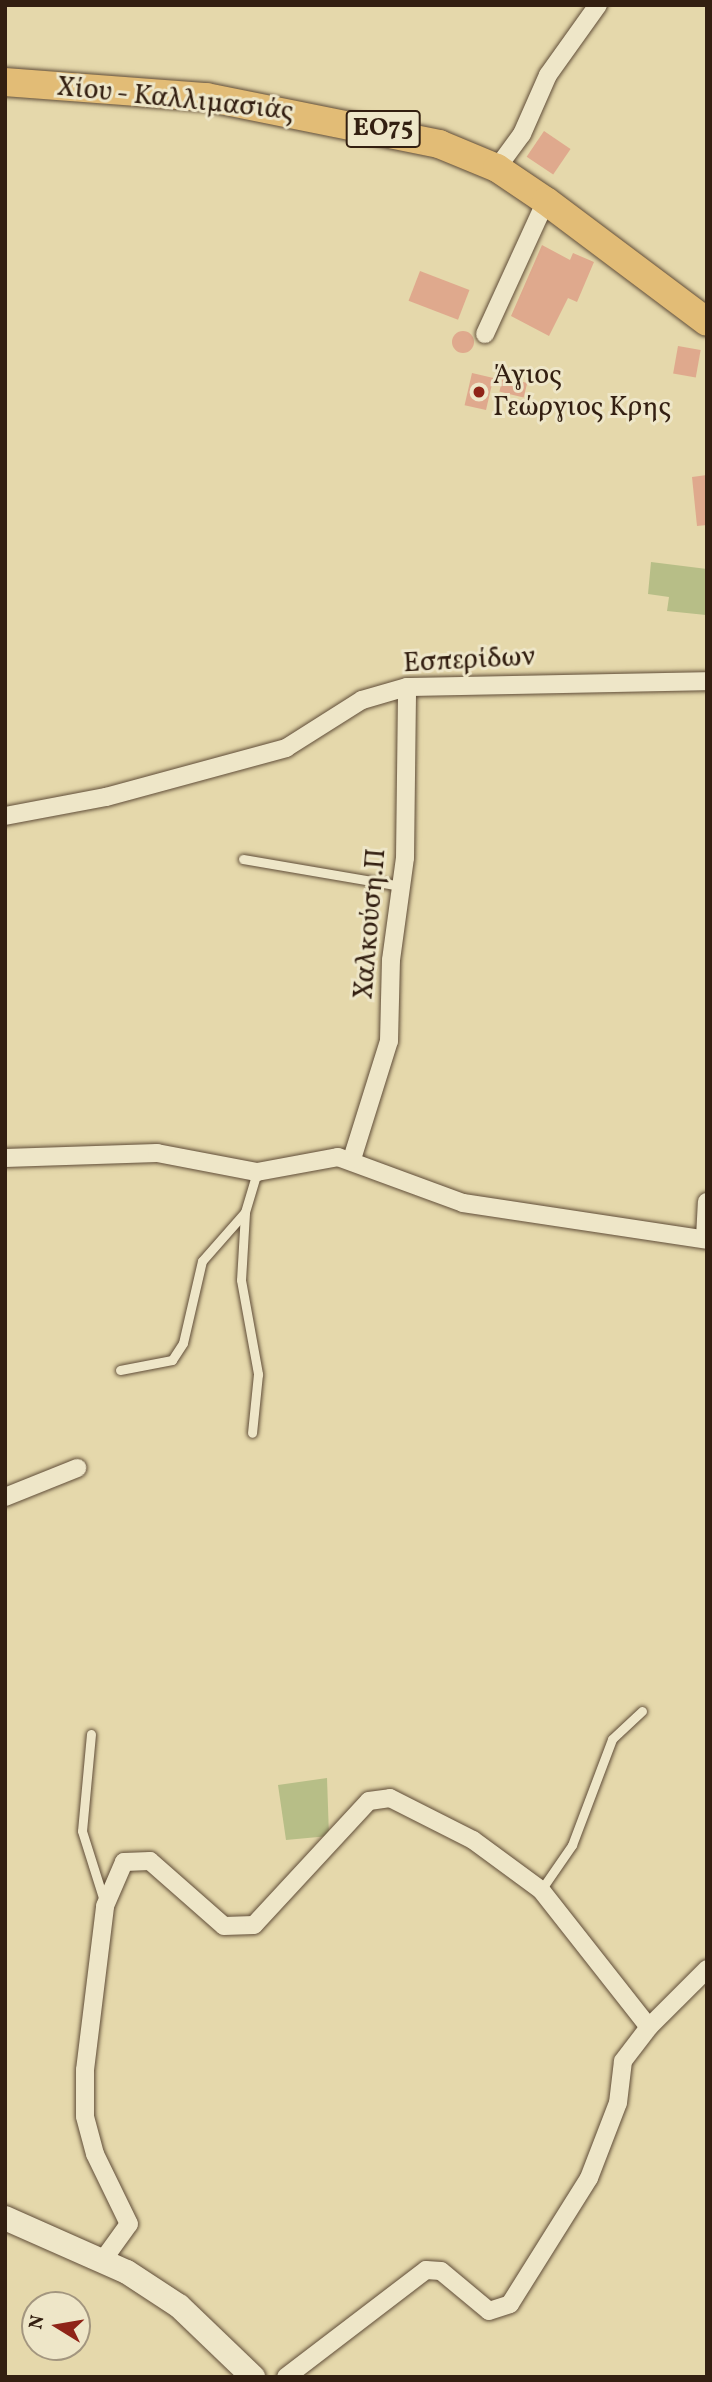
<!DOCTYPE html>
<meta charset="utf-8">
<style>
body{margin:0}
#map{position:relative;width:712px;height:2382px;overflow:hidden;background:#e5d8ab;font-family:Vollkorn,serif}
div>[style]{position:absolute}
.green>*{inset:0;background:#b7be87}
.building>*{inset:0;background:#dfa98d;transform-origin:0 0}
.round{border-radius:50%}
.roads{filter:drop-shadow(0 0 2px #604d38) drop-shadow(0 0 2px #604d38)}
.service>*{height:9px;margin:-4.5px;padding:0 4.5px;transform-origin:4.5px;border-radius:4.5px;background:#eee6c8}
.minor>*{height:18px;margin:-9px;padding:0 9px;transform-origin:9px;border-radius:9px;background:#eee6c8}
.secondary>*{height:24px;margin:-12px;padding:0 12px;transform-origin:12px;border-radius:12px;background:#eee6c8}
.primary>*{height:28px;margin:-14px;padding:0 14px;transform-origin:14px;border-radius:14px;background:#e2bc76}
.dots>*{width:19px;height:19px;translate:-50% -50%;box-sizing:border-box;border:4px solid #eee6c8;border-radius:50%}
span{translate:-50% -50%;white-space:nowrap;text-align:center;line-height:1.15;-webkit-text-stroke:6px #eee6c8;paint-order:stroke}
.shield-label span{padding:2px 5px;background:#eee6c8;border:2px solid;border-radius:5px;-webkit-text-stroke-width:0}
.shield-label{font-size:26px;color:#331f11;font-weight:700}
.street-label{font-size:28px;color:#331f11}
.poi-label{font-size:28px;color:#331f11}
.left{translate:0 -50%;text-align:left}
.frame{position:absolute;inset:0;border:7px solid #331f11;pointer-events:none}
.north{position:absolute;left:21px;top:2291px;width:70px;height:70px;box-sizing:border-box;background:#eee6c8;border:2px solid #a3967f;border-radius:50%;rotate:281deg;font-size:19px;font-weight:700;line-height:28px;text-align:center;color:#331f11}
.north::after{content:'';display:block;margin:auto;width:24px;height:32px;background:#8f2418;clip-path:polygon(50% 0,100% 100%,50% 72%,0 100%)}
</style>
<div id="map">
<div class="green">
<div style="clip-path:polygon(651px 562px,707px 569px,707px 648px,706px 615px,667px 611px,669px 597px,648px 594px)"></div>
<div style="clip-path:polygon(327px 1778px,329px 1836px,286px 1840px,278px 1785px)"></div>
</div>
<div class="building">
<div style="left:544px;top:131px;width:32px;height:31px;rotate:34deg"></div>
<div style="clip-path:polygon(542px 245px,570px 260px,573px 253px,594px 262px,577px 302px,568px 298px,549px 336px,511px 316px)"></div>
<div style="left:420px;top:271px;width:53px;height:32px;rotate:21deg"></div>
<div class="round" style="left:452px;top:331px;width:22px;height:22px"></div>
<div style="left:678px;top:346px;width:23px;height:28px;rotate:10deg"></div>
<div style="left:472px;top:373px;width:22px;height:33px;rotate:13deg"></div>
<div style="left:503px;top:377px;width:25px;height:15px;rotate:14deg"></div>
<div style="clip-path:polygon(707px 475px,707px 525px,697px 526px,692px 477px)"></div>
</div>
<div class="roads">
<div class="service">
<div style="left:243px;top:859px;width:160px;rotate:9.7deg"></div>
<div style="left:245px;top:1213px;width:67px;rotate:93.4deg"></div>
<div style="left:241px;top:1280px;width:96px;rotate:79.7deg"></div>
<div style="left:258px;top:1374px;width:59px;rotate:95.8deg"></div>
<div style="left:120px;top:1370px;width:53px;rotate:-10.9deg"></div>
<div style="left:172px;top:1360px;width:20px;rotate:-57deg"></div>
<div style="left:183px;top:1343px;width:84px;rotate:-77deg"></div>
<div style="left:202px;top:1261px;width:65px;rotate:-48.7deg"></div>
<div style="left:245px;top:1212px;width:42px;rotate:-73.3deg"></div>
<div style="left:91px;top:1734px;width:97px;rotate:95.3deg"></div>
<div style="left:82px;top:1831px;width:77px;rotate:72.5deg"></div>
<div style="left:541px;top:1890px;width:55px;rotate:-55.4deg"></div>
<div style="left:572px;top:1845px;width:113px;rotate:-69.3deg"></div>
<div style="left:612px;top:1739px;width:41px;rotate:-43deg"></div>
</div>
<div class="minor">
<div style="left:497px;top:168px;width:42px;rotate:-53.7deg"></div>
<div style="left:522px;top:134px;width:64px;rotate:-66.2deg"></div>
<div style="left:548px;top:75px;width:86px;rotate:-54.5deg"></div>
<div style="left:485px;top:334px;width:146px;rotate:-65.4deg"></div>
<div style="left:5px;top:816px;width:103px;rotate:-10.7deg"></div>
<div style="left:106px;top:797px;width:187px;rotate:-15.2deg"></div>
<div style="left:286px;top:748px;width:90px;rotate:-32.3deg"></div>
<div style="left:362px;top:700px;width:47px;rotate:-16.1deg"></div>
<div style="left:407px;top:687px;width:300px;rotate:-1.1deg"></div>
<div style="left:5px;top:1158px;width:152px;rotate:-1.9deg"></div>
<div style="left:157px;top:1153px;width:102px;rotate:10.8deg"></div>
<div style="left:257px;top:1172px;width:82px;rotate:-10.5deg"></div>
<div style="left:338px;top:1157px;width:133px;rotate:20.2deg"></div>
<div style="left:463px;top:1203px;width:247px;rotate:8.6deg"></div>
<div style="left:352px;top:1159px;width:124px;rotate:-72.6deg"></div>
<div style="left:389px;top:1041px;width:81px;rotate:-88.6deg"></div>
<div style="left:391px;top:960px;width:103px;rotate:-82.2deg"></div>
<div style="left:405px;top:858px;width:171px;rotate:-89.3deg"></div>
<div style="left:705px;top:1238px;width:36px;rotate:-87deg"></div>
<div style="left:5px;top:1497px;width:78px;rotate:-21.9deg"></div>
<div style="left:103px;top:2260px;width:44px;rotate:-54.2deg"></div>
<div style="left:129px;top:2224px;width:78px;rotate:-115.9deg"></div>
<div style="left:95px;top:2154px;width:39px;rotate:-105deg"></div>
<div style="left:85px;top:2116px;width:46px;rotate:-90deg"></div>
<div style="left:85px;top:2070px;width:165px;rotate:-83deg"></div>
<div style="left:105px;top:1906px;width:48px;rotate:-66.6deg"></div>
<div style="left:124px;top:1862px;width:26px;rotate:-2deg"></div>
<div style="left:150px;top:1861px;width:98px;rotate:41.3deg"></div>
<div style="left:224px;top:1926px;width:30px;rotate:-2deg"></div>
<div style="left:254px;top:1925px;width:169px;rotate:-47.2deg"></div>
<div style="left:369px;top:1801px;width:21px;rotate:-8deg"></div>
<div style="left:390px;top:1798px;width:93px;rotate:26.8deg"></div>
<div style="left:473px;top:1840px;width:84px;rotate:36.3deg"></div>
<div style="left:541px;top:1890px;width:174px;rotate:51.8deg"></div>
<div style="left:649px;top:2027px;width:82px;rotate:-45deg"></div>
<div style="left:286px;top:2377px;width:176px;rotate:-37.4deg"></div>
<div style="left:426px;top:2270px;width:15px;rotate:4deg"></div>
<div style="left:441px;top:2271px;width:62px;rotate:39.8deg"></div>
<div style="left:489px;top:2311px;width:22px;rotate:-18deg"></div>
<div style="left:510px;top:2304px;width:149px;rotate:-57.9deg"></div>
<div style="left:589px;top:2178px;width:80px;rotate:-68.9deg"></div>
<div style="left:618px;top:2103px;width:42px;rotate:-83.2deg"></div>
<div style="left:623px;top:2061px;width:43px;rotate:-52.6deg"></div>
</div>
<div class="secondary">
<div style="left:5px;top:2218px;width:133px;rotate:23.9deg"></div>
<div style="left:127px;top:2272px;width:62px;rotate:33.2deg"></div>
<div style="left:179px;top:2306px;width:103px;rotate:43.8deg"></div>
</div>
<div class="primary">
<div style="left:5px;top:82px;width:202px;rotate:4.3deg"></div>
<div style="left:206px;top:97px;width:238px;rotate:11.4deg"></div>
<div style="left:439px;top:144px;width:63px;rotate:22.5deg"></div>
<div style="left:497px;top:168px;width:59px;rotate:34deg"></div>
<div style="left:546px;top:201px;width:201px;rotate:36.9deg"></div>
</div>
</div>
<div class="dots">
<div style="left:479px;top:392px;background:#8f2418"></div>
</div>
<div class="shield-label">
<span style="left:383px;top:129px">ΕΟ75</span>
</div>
<div class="street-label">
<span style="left:175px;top:100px;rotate:6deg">Χίου - Καλλιμασιάς</span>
<span style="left:469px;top:661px;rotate:-3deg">Εσπερίδων</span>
<span style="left:371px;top:924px;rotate:-85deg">Χαλκούση.Π</span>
</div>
<div class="poi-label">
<span class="left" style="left:493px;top:392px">Άγιος<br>Γεώργιος Κρης</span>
</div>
<div class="frame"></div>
<div class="north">N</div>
</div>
